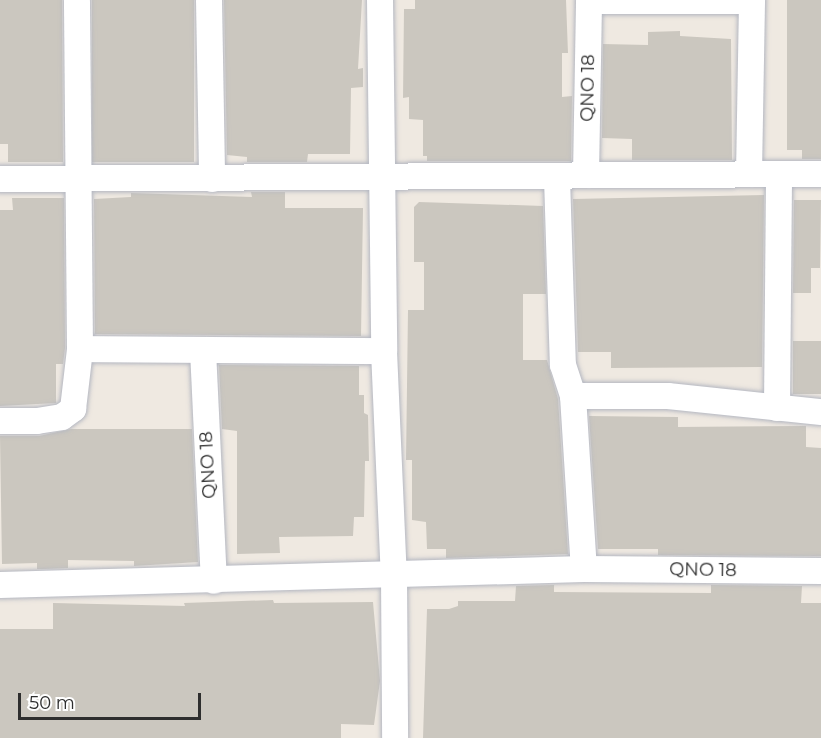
<!DOCTYPE html>
<style>
body{margin:0}
#map{position:relative;width:821px;height:738px;overflow:hidden;background:#efe9e1;font-family:Montserrat,sans-serif}
div>[style]{position:absolute}
.building>*{inset:0;background:#cbc7bf;transform-origin:0 0}
.roads{filter:drop-shadow(0 0 2px #b4b7c1) drop-shadow(0 0 2px #b4b7c1)}
.minor>*{height:26px;margin:-13px;padding:0 13px;transform-origin:13px;border-radius:13px;background:#fff}
span{translate:-50% -50%;white-space:nowrap;text-align:center;line-height:1.15;-webkit-text-stroke:6px #fff;paint-order:stroke}
.street-label{font-size:18px;color:#2e2e2e}
.scale{position:absolute;left:18px;top:693px;width:183px;height:27px;box-sizing:border-box;border:3px solid #2e2e2e;border-top:0;padding-left:8px;font-size:18px;line-height:21px;white-space:nowrap;color:#2e2e2e;-webkit-text-stroke:4px #fff;paint-order:stroke}
</style>
<div id="map">
<div class="building">
<div style="clip-path:polygon(0 0,62px 0,63px 162px,8px 162px,8px 144px,0 144px)"></div>
<div style="left:92px;top:0;width:102px;height:162px"></div>
<div style="clip-path:polygon(224px 0,362px 0,358px 69px,363px 68px,363px 87px,351px 88px,350px 154px,308px 154px,307px 162px,247px 162px,247px 157px,227px 155px)"></div>
<div style="clip-path:polygon(415px 0,566px 0,568px 53px,562px 53px,562px 97px,572px 96px,571px 161px,427px 161px,427px 156px,423px 156px,423px 120px,409px 119px,409px 97px,403px 98px,404px 9px,415px 9px)"></div>
<div style="clip-path:polygon(787px 0,821px 0,821px 159px,802px 159px,802px 150px,787px 150px)"></div>
<div style="clip-path:polygon(680px 31px,680px 36px,731px 39px,732px 160px,632px 160px,632px 139px,602px 138px,603px 44px,648px 45px,648px 32px)"></div>
<div style="clip-path:polygon(251px 192px,285px 192px,285px 208px,363px 208px,361px 336px,95px 334px,94px 199px,131px 197px,131px 193px,252px 197px)"></div>
<div style="clip-path:polygon(764px 195px,762px 367px,611px 368px,611px 352px,578px 352px,573px 199px)"></div>
<div style="clip-path:polygon(12px 198px,64px 198px,65px 348px,63px 364px,56px 364px,56px 403px,0 406px,0 210px,13px 210px)"></div>
<div style="clip-path:polygon(794px 200px,821px 200px,820px 268px,811px 268px,811px 293px,793px 293px)"></div>
<div style="clip-path:polygon(419px 202px,543px 206px,546px 294px,523px 294px,523px 360px,547px 360px,558px 399px,568px 554px,446px 558px,446px 549px,427px 549px,426px 522px,412px 520px,412px 460px,406px 460px,408px 310px,424px 310px,424px 262px,414px 262px,414px 207px)"></div>
<div style="left:793px;top:341px;width:28px;height:53px"></div>
<div style="clip-path:polygon(219px 365px,359px 366px,359px 395px,364px 395px,364px 413px,368px 415px,369px 461px,365px 461px,364px 517px,354px 517px,353px 536px,279px 537px,280px 553px,237px 554px,237px 431px,222px 429px)"></div>
<div style="clip-path:polygon(589px 416px,678px 417px,678px 427px,806px 426px,806px 447px,821px 448px,821px 556px,658px 555px,658px 549px,598px 549px)"></div>
<div style="clip-path:polygon(71px 429px,192px 429px,198px 562px,134px 566px,134px 561px,68px 560px,68px 568px,44px 569px,37px 569px,37px 563px,2px 564px,0 436px,39px 436px)"></div>
<div style="clip-path:polygon(554px 585px,554px 592px,711px 593px,711px 585px,802px 586px,801px 603px,821px 603px,821px 738px,423px 738px,427px 609px,449px 609px,458px 606px,458px 601px,515px 601px,516px 586px)"></div>
<div style="clip-path:polygon(273px 600px,274px 603px,373px 602px,380px 681px,374px 725px,341px 724px,341px 738px,0 738px,0 629px,53px 629px,53px 603px,185px 606px,184px 603px)"></div>
</div>
<div class="roads">
<div class="minor">
<div style="left:209px;top:0;width:179px;rotate:89deg"></div>
<div style="left:380px;top:0;width:351px;rotate:89.3deg"></div>
<div style="left:384px;top:351px;width:225px;rotate:87.5deg"></div>
<div style="left:394px;top:576px;width:162px;rotate:89.6deg"></div>
<div style="left:589px;top:1px;width:163px"></div>
<div style="left:749px;top:174px;width:174px;rotate:-89deg"></div>
<div style="left:586px;top:175px;width:175px;rotate:-89deg"></div>
<div style="left:557px;top:178px;width:187px;rotate:88.2deg"></div>
<div style="left:563px;top:365px;width:33px;rotate:72deg"></div>
<div style="left:573px;top:396px;width:173px;rotate:86.4deg"></div>
<div style="left:0;top:179px;width:821px;rotate:-0.35deg"></div>
<div style="left:80px;top:349px;width:304px;rotate:0.4deg"></div>
<div style="left:203px;top:350px;width:231px;rotate:87.3deg"></div>
<div style="left:573px;top:396px;width:95px"></div>
<div style="left:668px;top:396px;width:154px;rotate:6deg"></div>
<div style="left:777px;top:408px;width:234px;rotate:-89.5deg"></div>
<div style="left:0;top:421px;width:37px"></div>
<div style="left:37px;top:421px;width:25px;rotate:-9deg"></div>
<div style="left:62px;top:417px;width:14px;rotate:-36deg"></div>
<div style="left:73px;top:409px;width:60px;rotate:-83.3deg"></div>
<div style="left:80px;top:349px;width:349px;rotate:-90.5deg"></div>
<div style="left:0;top:585px;width:584px;rotate:-1.57deg"></div>
<div style="left:584px;top:569px;width:237px;rotate:0.5deg"></div>
</div>
</div>
<div class="street-label">
<span style="left:588px;top:88px;rotate:-89deg">QNO 18</span>
<span style="left:208px;top:465px;rotate:-93deg">QNO 18</span>
<span style="left:703px;top:570px;rotate:1deg">QNO 18</span>
</div>
<div class="scale">50 m</div>
</div>
